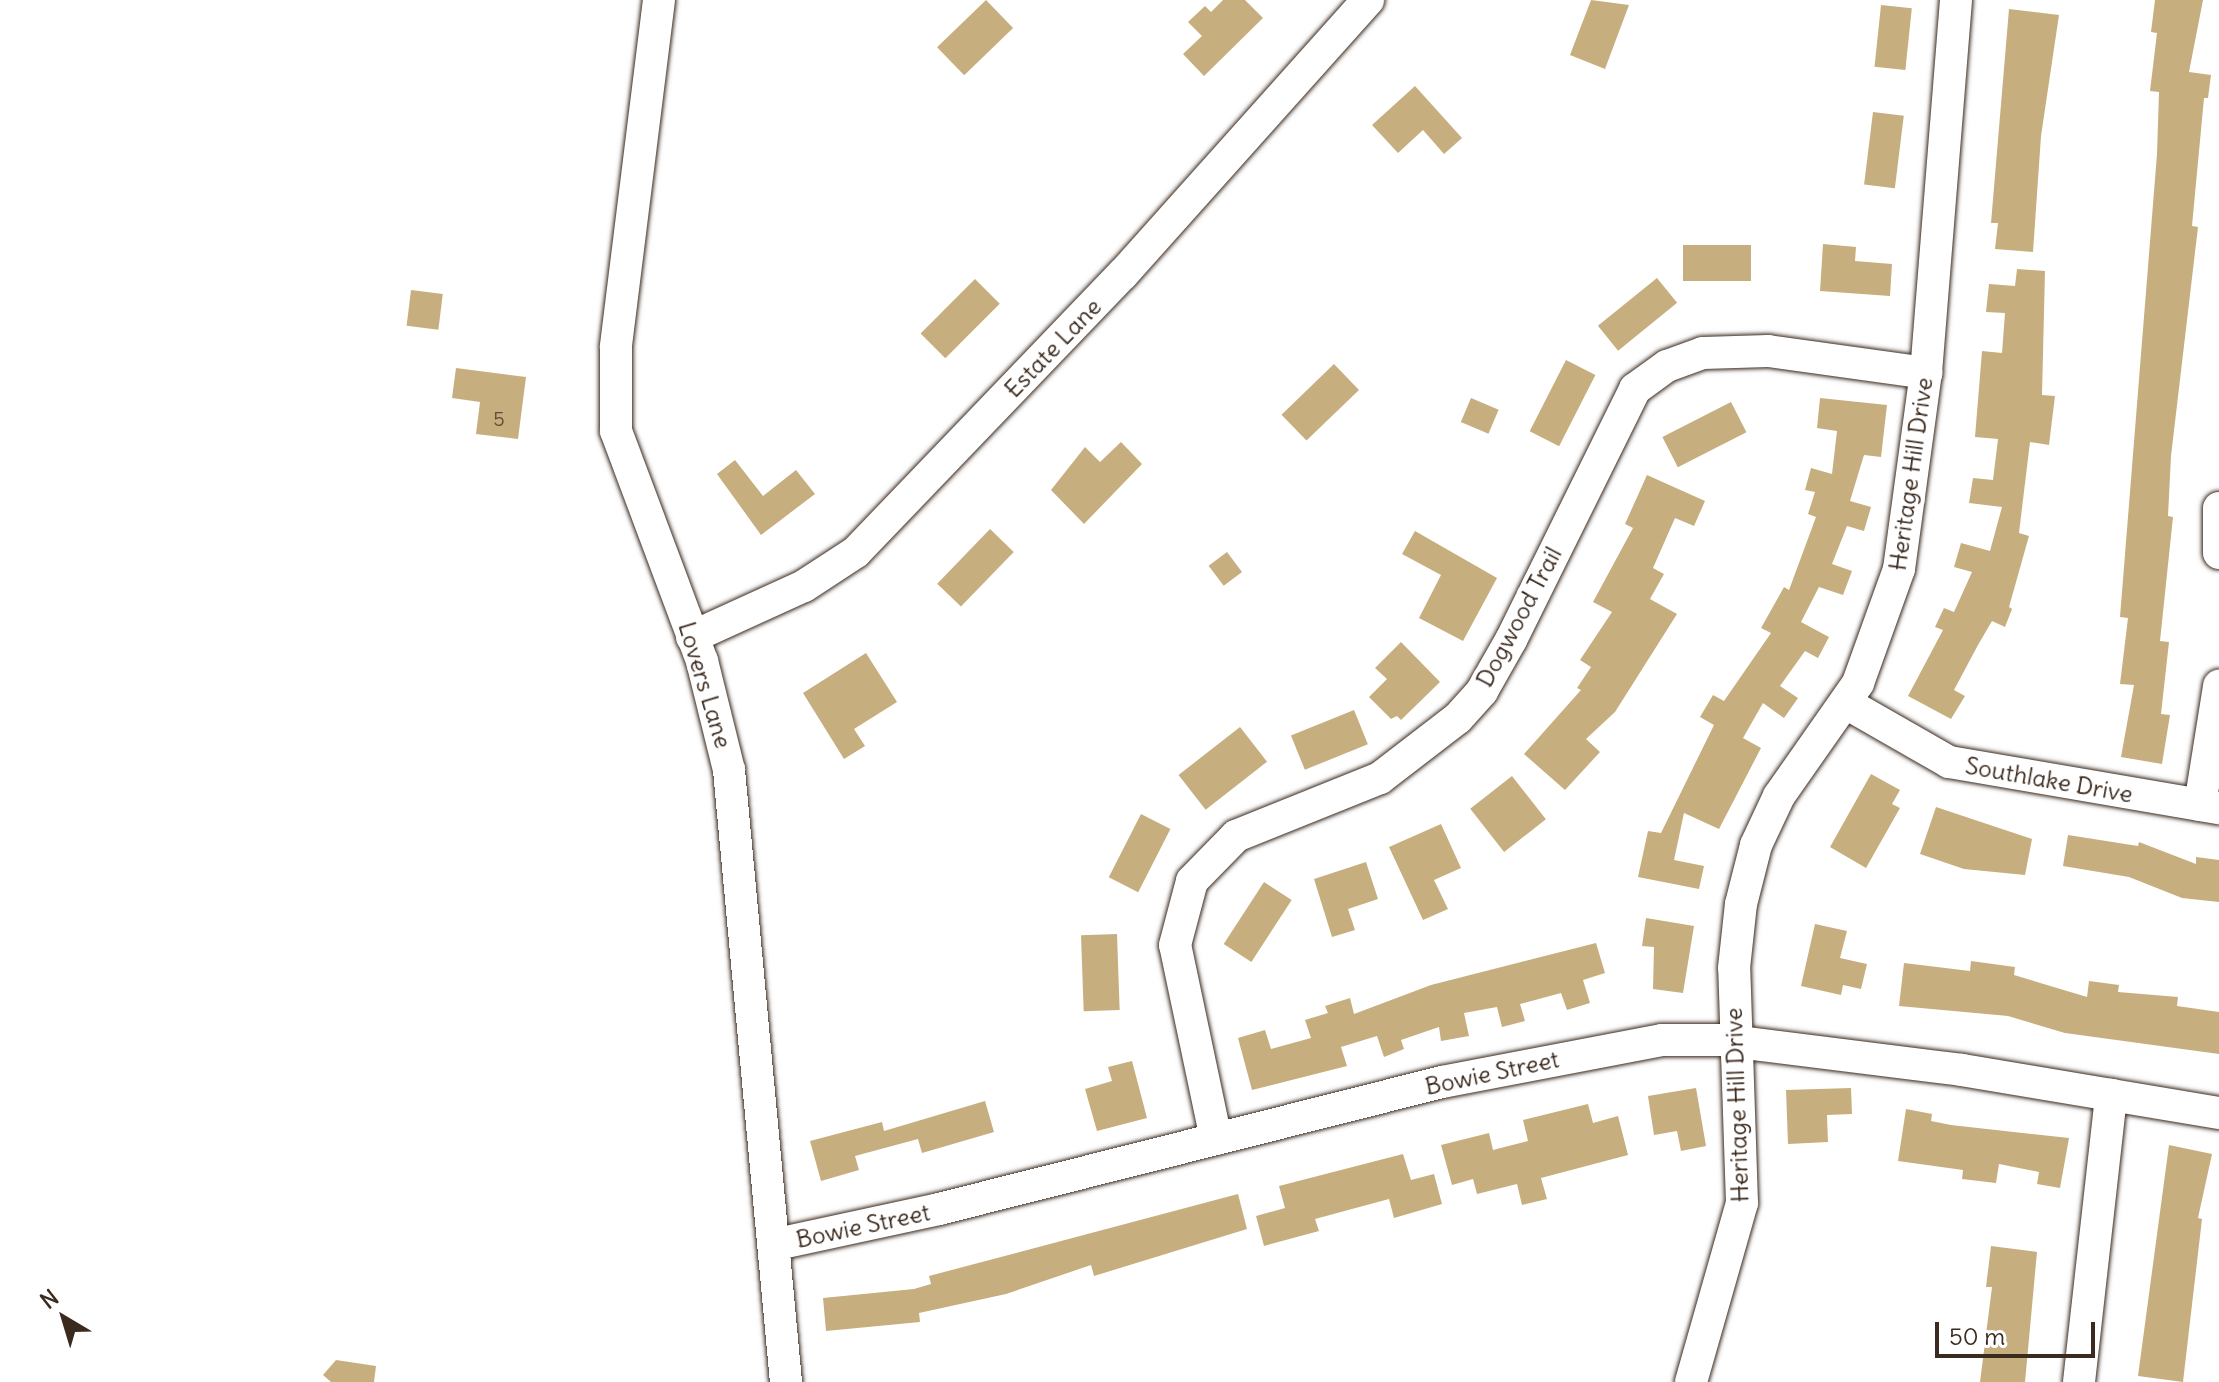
<!DOCTYPE html>
<style>
body{margin:0}
#map{position:relative;width:2219px;height:1382px;overflow:hidden;background:#fff;font-family:Delius,sans-serif}
div>[style]{position:absolute}
.building>*{inset:0;background:#c7ae7e;transform-origin:0 0}
.roads{filter:drop-shadow(0 0 2px #3b2a1e) drop-shadow(0 0 2px #3b2a1e)}
.minor>*{height:32px;margin:-16px;padding:0 16px;transform-origin:16px;border-radius:16px;background:#fff}
span{translate:-50% -50%;white-space:nowrap;text-align:center;line-height:1.15;-webkit-text-stroke:8px #fff;paint-order:stroke}
.number-label{font-size:20px;color:#5e4b36}
.number-label span{-webkit-text-stroke-width:0}
.street-label{font-size:24px;color:#3b2a1e}
.north{position:absolute;left:24px;top:1278px;width:80px;height:80px;-webkit-text-stroke:6px #fff;paint-order:stroke;rotate:322deg;font-size:22px;font-weight:700;line-height:32px;text-align:center;color:#3b2a1e}
.north::after{content:'';display:block;margin:auto;width:28px;height:36px;background:#3b2a1e;clip-path:polygon(50% 0,100% 100%,50% 72%,0 100%)}
.scale{position:absolute;left:1935px;top:1322px;width:160px;height:36px;box-sizing:border-box;border:4px solid #3b2a1e;border-top:0;padding-left:10px;font-size:24px;line-height:28px;white-space:nowrap;color:#3b2a1e;-webkit-text-stroke:6px #fff;paint-order:stroke}
</style>
<div id="map">
<div class="building">
<div style="left:986px;top:0;width:39px;height:68px;rotate:46deg"></div>
<div style="clip-path:polygon(1223px 0,1245px 0,1263px 18px,1204px 76px,1183px 54px,1202px 36px,1188px 22px,1205px 6px,1211px 12px)"></div>
<div style="clip-path:polygon(1591px 0,1629px 5px,1605px 69px,1570px 55px)"></div>
<div style="clip-path:polygon(2155px 0,2203px 0,2189px 72px,2211px 75px,2208px 98px,2204px 98px,2192px 226px,2198px 227px,2171px 456px,2168px 516px,2173px 517px,2160px 641px,2169px 642px,2161px 714px,2170px 715px,2162px 764px,2121px 757px,2134px 685px,2120px 684px,2128px 618px,2120px 617px,2157px 154px,2159px 92px,2150px 91px,2157px 33px,2151px 32px)"></div>
<div style="left:1881px;top:5px;width:31px;height:62px;rotate:6deg"></div>
<div style="clip-path:polygon(2009px 9px,2059px 15px,2041px 136px,2033px 252px,1995px 249px,1998px 223px,1991px 223px)"></div>
<div style="clip-path:polygon(1415px 86px,1462px 138px,1444px 154px,1423px 130px,1398px 153px,1372px 125px)"></div>
<div style="left:1873px;top:112px;width:31px;height:73px;rotate:7deg"></div>
<div style="clip-path:polygon(1823px 244px,1856px 247px,1855px 261px,1892px 264px,1890px 296px,1820px 291px)"></div>
<div style="left:1751px;top:245px;width:36px;height:68px;rotate:90deg"></div>
<div style="clip-path:polygon(2017px 269px,2045px 271px,2042px 395px,2055px 396px,2049px 445px,2030px 442px,2019px 533px,2029px 536px,2009px 607px,2012px 609px,2005px 627px,1992px 621px,1978px 645px,1954px 690px,1965px 696px,1951px 719px,1908px 696px,1943px 630px,1935px 627px,1944px 608px,1954px 612px,1972px 572px,1954px 567px,1961px 543px,1990px 551px,2002px 507px,1969px 503px,1973px 478px,1993px 480px,1998px 439px,1975px 437px,1982px 351px,2002px 353px,2005px 313px,1986px 312px,1989px 284px,2015px 286px)"></div>
<div style="left:1657px;top:278px;width:32px;height:76px;rotate:51deg"></div>
<div style="left:975px;top:279px;width:35px;height:77px;rotate:45deg"></div>
<div style="left:411px;top:290px;width:32px;height:36px;rotate:7deg"></div>
<div style="left:1566px;top:360px;width:33px;height:80px;rotate:27deg"></div>
<div style="left:1334px;top:364px;width:36px;height:73px;rotate:46deg"></div>
<div style="clip-path:polygon(456px 368px,526px 377px,518px 439px,476px 434px,480px 402px,452px 398px)"></div>
<div style="left:1471px;top:398px;width:30px;height:26px;rotate:23deg"></div>
<div style="clip-path:polygon(1820px 398px,1887px 405px,1881px 457px,1864px 455px,1850px 501px,1871px 507px,1864px 531px,1847px 526px,1832px 564px,1852px 571px,1843px 595px,1819px 587px,1801px 622px,1829px 637px,1818px 658px,1805px 651px,1780px 686px,1798px 698px,1784px 718px,1763px 703px,1743px 738px,1761px 748px,1719px 829px,1684px 813px,1674px 860px,1704px 866px,1699px 889px,1638px 877px,1648px 831px,1661px 833px,1714px 725px,1700px 717px,1713px 695px,1724px 701px,1771px 633px,1761px 628px,1784px 587px,1789px 590px,1816px 517px,1808px 514px,1815px 492px,1805px 490px,1811px 468px,1832px 474px,1837px 431px,1817px 428px)"></div>
<div style="left:1731px;top:402px;width:34px;height:77px;rotate:63deg"></div>
<div style="clip-path:polygon(1121px 442px,1142px 464px,1084px 524px,1051px 490px,1085px 447px,1100px 462px)"></div>
<div style="clip-path:polygon(735px 460px,763px 496px,796px 470px,815px 494px,761px 535px,717px 474px)"></div>
<div style="clip-path:polygon(1647px 475px,1705px 501px,1694px 526px,1675px 518px,1653px 568px,1664px 574px,1650px 599px,1677px 614px,1615px 712px,1586px 739px,1600px 752px,1565px 790px,1524px 754px,1581px 690px,1577px 688px,1591px 667px,1580px 660px,1612px 612px,1593px 602px,1633px 528px,1625px 524px)"></div>
<div style="left:990px;top:529px;width:33px;height:76px;rotate:44deg"></div>
<div style="clip-path:polygon(1415px 531px,1497px 578px,1463px 641px,1419px 618px,1441px 575px,1402px 554px)"></div>
<div style="left:1227px;top:552px;width:25px;height:23px;rotate:53deg"></div>
<div style="clip-path:polygon(1401px 642px,1440px 682px,1401px 720px,1397px 716px,1391px 719px,1369px 697px,1387px 679px,1375px 668px)"></div>
<div style="clip-path:polygon(866px 653px,897px 702px,854px 729px,865px 746px,844px 759px,803px 693px)"></div>
<div style="left:1354px;top:710px;width:37px;height:68px;rotate:68deg"></div>
<div style="left:1240px;top:727px;width:44px;height:78px;rotate:52deg"></div>
<div style="clip-path:polygon(1871px 774px,1900px 790px,1892px 804px,1900px 808px,1866px 868px,1830px 847px)"></div>
<div style="left:1512px;top:776px;width:55px;height:53px;rotate:52deg"></div>
<div style="clip-path:polygon(1936px 807px,2032px 839px,2025px 875px,1964px 869px,1920px 854px)"></div>
<div style="left:1141px;top:814px;width:33px;height:71px;rotate:27deg"></div>
<div style="clip-path:polygon(1441px 824px,1461px 868px,1434px 880px,1448px 909px,1423px 920px,1389px 847px)"></div>
<div style="clip-path:polygon(2068px 835px,2138px 846px,2139px 842px,2196px 864px,2196px 857px,2219px 860px,2219px 902px,2182px 898px,2129px 877px,2063px 866px)"></div>
<div style="clip-path:polygon(1366px 862px,1378px 899px,1348px 909px,1355px 930px,1332px 937px,1314px 879px)"></div>
<div style="left:1264px;top:882px;width:33px;height:74px;rotate:33deg"></div>
<div style="clip-path:polygon(1646px 918px,1694px 926px,1683px 993px,1653px 989px,1654px 947px,1642px 946px)"></div>
<div style="clip-path:polygon(1815px 924px,1847px 931px,1840px 958px,1867px 964px,1861px 989px,1843px 985px,1841px 995px,1801px 986px)"></div>
<div style="left:1117px;top:934px;width:76px;height:36px;rotate:88deg"></div>
<div style="clip-path:polygon(1596px 943px,1605px 973px,1583px 980px,1590px 1003px,1567px 1010px,1561px 993px,1520px 1004px,1525px 1021px,1502px 1027px,1497px 1007px,1464px 1013px,1469px 1036px,1441px 1041px,1439px 1027px,1401px 1040px,1404px 1049px,1384px 1057px,1377px 1036px,1341px 1047px,1347px 1066px,1252px 1090px,1238px 1038px,1265px 1030px,1271px 1049px,1311px 1038px,1305px 1020px,1328px 1013px,1325px 1006px,1350px 998px,1354px 1014px,1431px 985px)"></div>
<div style="clip-path:polygon(1971px 961px,2015px 967px,2014px 975px,2087px 997px,2089px 981px,2119px 985px,2118px 992px,2178px 997px,2177px 1006px,2219px 1012px,2219px 1054px,2065px 1033px,2008px 1016px,1899px 1006px,1904px 963px,1970px 971px)"></div>
<div style="clip-path:polygon(1132px 1061px,1147px 1118px,1097px 1131px,1085px 1089px,1112px 1081px,1108px 1067px)"></div>
<div style="clip-path:polygon(1696px 1088px,1706px 1146px,1681px 1151px,1677px 1131px,1654px 1135px,1648px 1096px)"></div>
<div style="clip-path:polygon(1851px 1088px,1852px 1114px,1827px 1115px,1828px 1142px,1788px 1144px,1786px 1090px)"></div>
<div style="clip-path:polygon(985px 1101px,994px 1132px,922px 1153px,918px 1139px,855px 1156px,859px 1170px,821px 1181px,810px 1141px,882px 1122px,884px 1131px)"></div>
<div style="clip-path:polygon(1588px 1104px,1593px 1123px,1618px 1116px,1628px 1155px,1541px 1178px,1547px 1199px,1522px 1205px,1517px 1184px,1477px 1194px,1473px 1179px,1452px 1185px,1441px 1145px,1489px 1133px,1493px 1150px,1528px 1141px,1523px 1120px)"></div>
<div style="clip-path:polygon(1906px 1109px,1932px 1114px,1931px 1121px,1951px 1125px,2069px 1138px,2060px 1188px,2037px 1184px,2039px 1172px,1999px 1164px,1996px 1183px,1962px 1179px,1963px 1170px,1898px 1161px)"></div>
<div style="clip-path:polygon(2169px 1145px,2212px 1154px,2198px 1218px,2202px 1219px,2183px 1382px,2138px 1376px)"></div>
<div style="clip-path:polygon(1403px 1154px,1411px 1180px,1434px 1174px,1442px 1204px,1394px 1218px,1389px 1199px,1315px 1219px,1319px 1231px,1264px 1246px,1256px 1216px,1285px 1208px,1279px 1186px)"></div>
<div style="clip-path:polygon(1238px 1194px,1247px 1229px,1094px 1276px,1091px 1265px,1006px 1294px,919px 1313px,920px 1322px,826px 1331px,823px 1298px,914px 1289px,931px 1284px,929px 1276px)"></div>
<div style="clip-path:polygon(1991px 1246px,2037px 1252px,2025px 1382px,1980px 1382px,1992px 1287px,1986px 1287px)"></div>
<div style="clip-path:polygon(336px 1360px,376px 1366px,374px 1382px,331px 1382px,323px 1375px)"></div>
</div>
<div class="roads">
<div class="minor">
<div style="left:659px;top:0;width:350px;rotate:97.1deg"></div>
<div style="left:616px;top:347px;width:84px;rotate:90deg"></div>
<div style="left:616px;top:431px;width:246px;rotate:69.5deg"></div>
<div style="left:702px;top:661px;width:112px;rotate:76.1deg"></div>
<div style="left:729px;top:770px;width:615px;rotate:84.68deg"></div>
<div style="left:2219px;top:508px;width:45px;rotate:90deg"></div>
<div style="left:692px;top:637px;width:123px;rotate:-24.5deg"></div>
<div style="left:804px;top:586px;width:62px;rotate:-33.2deg"></div>
<div style="left:856px;top:552px;width:385px;rotate:-46.2deg"></div>
<div style="left:1123px;top:274px;width:368px;rotate:-48.2deg"></div>
<div style="left:1846px;top:703px;width:119px;rotate:29.8deg"></div>
<div style="left:1949px;top:762px;width:274px;rotate:9.7deg"></div>
<div style="left:2200px;top:805px;width:121px;rotate:-80.9deg"></div>
<div style="left:1216px;top:1139px;width:198px;rotate:-101.9deg"></div>
<div style="left:1175px;top:945px;width:66px;rotate:-75.1deg"></div>
<div style="left:1192px;top:881px;width:63px;rotate:-45.6deg"></div>
<div style="left:1236px;top:836px;width:155px;rotate:-21.9deg"></div>
<div style="left:1380px;top:778px;width:98px;rotate:-37.6deg"></div>
<div style="left:1458px;top:718px;width:36px;rotate:-48deg"></div>
<div style="left:1482px;top:691px;width:59px;rotate:-60.4deg"></div>
<div style="left:1511px;top:640px;width:280px;rotate:-63.7deg"></div>
<div style="left:1635px;top:389px;width:39px;rotate:-36deg"></div>
<div style="left:1667px;top:366px;width:38px;rotate:-20deg"></div>
<div style="left:1703px;top:353px;width:65px;rotate:-1.8deg"></div>
<div style="left:1768px;top:351px;width:160px;rotate:7.9deg"></div>
<div style="left:777px;top:1244px;width:166px;rotate:-12.2deg"></div>
<div style="left:939px;top:1209px;width:519px;rotate:-14.17deg"></div>
<div style="left:1442px;top:1082px;width:224px;rotate:-10.8deg"></div>
<div style="left:1662px;top:1040px;width:60px"></div>
<div style="left:1722px;top:1040px;width:242px;rotate:7.1deg"></div>
<div style="left:1962px;top:1070px;width:261px;rotate:9.5deg"></div>
<div style="left:1691px;top:1382px;width:186px;rotate:-74.1deg"></div>
<div style="left:1742px;top:1203px;width:235px;rotate:-91.9deg"></div>
<div style="left:1734px;top:968px;width:64px;rotate:-83.8deg"></div>
<div style="left:1741px;top:904px;width:61px;rotate:-75.7deg"></div>
<div style="left:1756px;top:845px;width:54px;rotate:-64.9deg"></div>
<div style="left:1779px;top:796px;width:138px;rotate:-55deg"></div>
<div style="left:1858px;top:683px;width:121px;rotate:-70.2deg"></div>
<div style="left:1899px;top:569px;width:198px;rotate:-82.2deg"></div>
<div style="left:1926px;top:373px;width:374px;rotate:-85.4deg"></div>
<div style="left:2079px;top:1382px;width:289px;rotate:-83.6deg"></div>
</div>
</div>
<div class="number-label">
<span style="left:499px;top:418px">5</span>
</div>
<div class="street-label">
<span style="left:1053px;top:348px;rotate:-46deg">Estate Lane</span>
<span style="left:1911px;top:474px;rotate:-82deg">Heritage Hill Drive</span>
<span style="left:1519px;top:617px;rotate:-62deg">Dogwood Trail</span>
<span style="left:705px;top:685px;rotate:73deg">Lovers Lane</span>
<span style="left:2049px;top:780px;rotate:10deg">Southlake Drive</span>
<span style="left:1492px;top:1073px;rotate:-12deg">Bowie Street</span>
<span style="left:1737px;top:1105px;rotate:-92deg">Heritage Hill Drive</span>
<span style="left:863px;top:1226px;rotate:-12deg">Bowie Street</span>
</div>
<div class="north">N</div>
<div class="scale">50 m</div>
</div>
